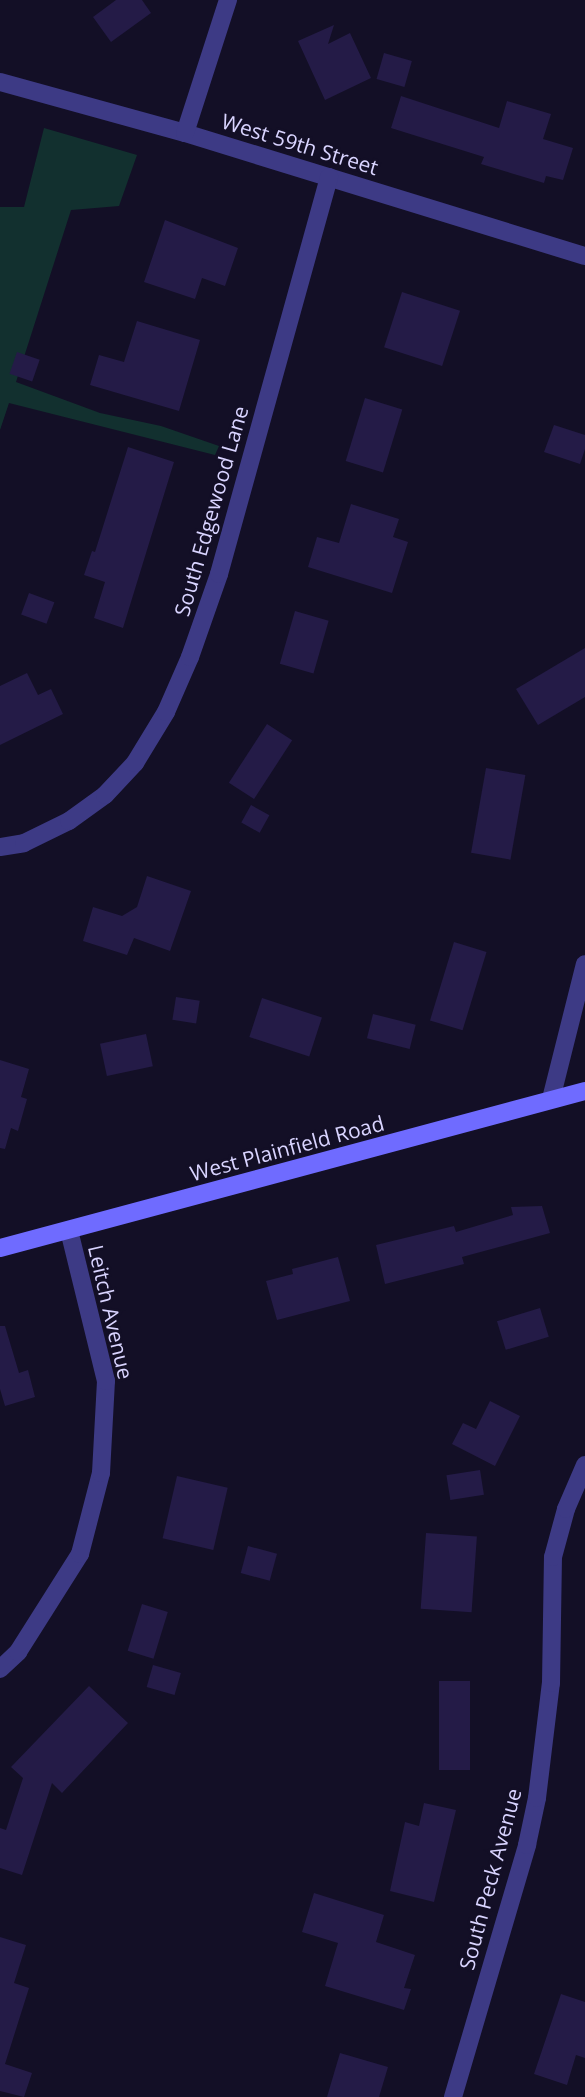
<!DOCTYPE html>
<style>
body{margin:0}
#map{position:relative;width:585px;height:2097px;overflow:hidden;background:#130f26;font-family:"Open Sans",sans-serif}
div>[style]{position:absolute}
.green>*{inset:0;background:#12302f}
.building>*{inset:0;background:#241b47;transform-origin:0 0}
.street>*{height:18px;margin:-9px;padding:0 9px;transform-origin:9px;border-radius:9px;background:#3d3a85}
.secondary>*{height:18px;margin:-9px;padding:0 9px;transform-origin:9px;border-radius:9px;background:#6f6bff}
span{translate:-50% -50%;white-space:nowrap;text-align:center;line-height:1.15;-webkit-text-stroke:5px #130f26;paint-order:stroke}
.street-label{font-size:21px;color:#d9d4ff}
</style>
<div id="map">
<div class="green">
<div style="clip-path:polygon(44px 128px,137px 155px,119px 206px,71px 210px,16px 382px,100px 413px,161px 426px,219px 446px,215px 455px,9px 403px,0 430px,0 207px,24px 207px)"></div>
</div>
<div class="building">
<div style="clip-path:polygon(116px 0,142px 0,151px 13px,111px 42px,93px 17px)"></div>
<div style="clip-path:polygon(334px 25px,328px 44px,350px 33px,371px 78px,325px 100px,298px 41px)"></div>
<div style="left:384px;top:53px;width:29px;height:27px;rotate:16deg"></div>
<div style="clip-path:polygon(401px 96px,499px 128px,507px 101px,551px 114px,543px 139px,573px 148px,563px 180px,546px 176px,544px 183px,481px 164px,484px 157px,391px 128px)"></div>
<div style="clip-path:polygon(165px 220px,238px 248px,225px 286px,202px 278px,195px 299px,144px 282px)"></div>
<div style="left:402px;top:292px;width:61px;height:58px;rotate:18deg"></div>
<div style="clip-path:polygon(137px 321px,200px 340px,179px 411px,90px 385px,99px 355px,124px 362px)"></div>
<div style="left:17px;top:352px;width:24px;height:23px;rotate:19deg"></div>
<div style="left:365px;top:398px;width:39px;height:66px;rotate:17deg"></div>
<div style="clip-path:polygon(554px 425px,585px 435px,585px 449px,580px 464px,544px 452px)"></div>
<div style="clip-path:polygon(128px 447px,174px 462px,123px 628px,94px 618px,105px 582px,84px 575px,92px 551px,95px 552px)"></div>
<div style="clip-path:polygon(351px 504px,399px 519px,393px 537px,408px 542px,392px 593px,308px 567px,317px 537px,339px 543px)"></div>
<div style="left:29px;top:593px;width:27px;height:23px;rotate:20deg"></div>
<div style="left:295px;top:611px;width:35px;height:55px;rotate:16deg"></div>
<div style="clip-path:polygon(585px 648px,585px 697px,538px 725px,516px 689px)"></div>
<div style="clip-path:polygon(27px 673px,38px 695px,51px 689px,63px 714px,0 745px,0 686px)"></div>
<div style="left:267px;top:724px;width:30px;height:70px;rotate:33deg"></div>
<div style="left:486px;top:768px;width:40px;height:86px;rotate:10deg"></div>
<div style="left:251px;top:805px;width:21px;height:20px;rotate:29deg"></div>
<div style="clip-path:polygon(147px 876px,191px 891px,170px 951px,134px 938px,127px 955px,83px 941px,93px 907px,122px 916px,137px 907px)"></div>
<div style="left:454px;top:942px;width:34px;height:82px;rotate:17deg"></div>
<div style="left:176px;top:997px;width:24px;height:23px;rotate:9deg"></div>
<div style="left:262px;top:998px;width:63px;height:41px;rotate:18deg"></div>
<div style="left:373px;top:1014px;width:44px;height:25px;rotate:14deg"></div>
<div style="left:146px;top:1034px;width:33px;height:47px;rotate:78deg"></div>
<div style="clip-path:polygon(0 1060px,29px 1069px,21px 1097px,27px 1099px,18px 1131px,11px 1128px,5px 1149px,0 1148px)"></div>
<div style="clip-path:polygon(542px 1206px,550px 1233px,462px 1257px,464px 1264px,385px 1284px,376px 1245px,454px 1226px,456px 1232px,513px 1215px,511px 1207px)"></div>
<div style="clip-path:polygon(338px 1257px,350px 1301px,277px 1320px,266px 1281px,293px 1274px,292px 1269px)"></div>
<div style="left:540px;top:1308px;width:30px;height:45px;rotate:73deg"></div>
<div style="clip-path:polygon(0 1326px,5px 1326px,19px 1373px,28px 1370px,35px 1397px,5px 1406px,0 1389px)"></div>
<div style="clip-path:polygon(490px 1401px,520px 1416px,495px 1466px,452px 1444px,463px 1423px,476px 1429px)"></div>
<div style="left:480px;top:1470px;width:25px;height:34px;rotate:81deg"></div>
<div style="left:177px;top:1476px;width:52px;height:64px;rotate:13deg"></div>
<div style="left:426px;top:1533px;width:51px;height:76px;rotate:4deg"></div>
<div style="left:248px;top:1546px;width:30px;height:28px;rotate:15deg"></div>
<div style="left:142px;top:1604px;width:27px;height:49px;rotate:17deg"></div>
<div style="left:153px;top:1665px;width:29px;height:23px;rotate:16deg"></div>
<div style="left:439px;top:1681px;width:31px;height:89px"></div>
<div style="clip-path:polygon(89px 1686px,128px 1723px,62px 1793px,52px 1783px,22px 1875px,0 1868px,0 1828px,6px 1830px,23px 1778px,11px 1767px)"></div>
<div style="clip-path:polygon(424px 1803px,456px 1810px,434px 1902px,390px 1891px,405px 1822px,419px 1826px)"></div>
<div style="clip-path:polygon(314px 1893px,384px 1915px,376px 1942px,415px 1955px,404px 1988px,411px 1989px,404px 2010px,325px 1986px,338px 1943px,302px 1932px)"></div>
<div style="clip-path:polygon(0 1937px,26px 1945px,14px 1983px,29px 1988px,5px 2064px,32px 2073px,24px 2097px,0 2091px)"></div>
<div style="clip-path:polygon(561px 1994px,585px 2002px,585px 2058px,576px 2055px,567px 2085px,534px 2074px)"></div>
<div style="clip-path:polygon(340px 2053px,388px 2067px,379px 2097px,327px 2097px)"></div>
</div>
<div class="street">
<div style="left:0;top:82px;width:192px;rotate:15.4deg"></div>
<div style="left:185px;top:133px;width:418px;rotate:17.1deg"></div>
<div style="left:185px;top:133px;width:140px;rotate:-72.1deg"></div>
<div style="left:0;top:847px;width:24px;rotate:-9deg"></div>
<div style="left:24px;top:843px;width:50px;rotate:-26.1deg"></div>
<div style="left:69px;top:821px;width:44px;rotate:-35.8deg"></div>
<div style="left:105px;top:795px;width:44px;rotate:-46.8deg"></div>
<div style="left:135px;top:763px;width:60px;rotate:-58.7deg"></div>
<div style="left:166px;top:712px;width:60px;rotate:-66.4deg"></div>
<div style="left:190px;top:657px;width:88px;rotate:-70.7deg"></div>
<div style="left:219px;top:574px;width:412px;rotate:-74.5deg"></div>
<div style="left:551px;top:1099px;width:139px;rotate:-75.9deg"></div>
<div style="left:0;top:1669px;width:25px;rotate:-43deg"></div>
<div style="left:18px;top:1652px;width:116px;rotate:-57.7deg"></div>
<div style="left:80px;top:1554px;width:84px;rotate:-75.5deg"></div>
<div style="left:101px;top:1473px;width:92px;rotate:-86.9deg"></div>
<div style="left:106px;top:1381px;width:155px;rotate:-103.8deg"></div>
<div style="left:453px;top:2097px;width:263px;rotate:-73.6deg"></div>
<div style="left:527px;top:1845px;width:48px;rotate:-78deg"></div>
<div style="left:537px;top:1798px;width:116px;rotate:-83.1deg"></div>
<div style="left:551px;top:1683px;width:126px;rotate:-89.1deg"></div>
<div style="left:553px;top:1557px;width:50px;rotate:-74.8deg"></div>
<div style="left:566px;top:1509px;width:48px;rotate:-66.6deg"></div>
</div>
<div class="secondary">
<div style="left:0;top:1248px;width:606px;rotate:-15.02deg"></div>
</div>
<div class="street-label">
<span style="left:300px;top:144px;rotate:17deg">West 59th Street</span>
<span style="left:211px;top:511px;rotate:-74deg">South Edgewood Lane</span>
<span style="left:287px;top:1148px;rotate:-15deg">West Plainfield Road</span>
<span style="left:111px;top:1312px;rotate:77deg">Leitch Avenue</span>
<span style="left:490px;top:1879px;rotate:-75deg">South Peck Avenue</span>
</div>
</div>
